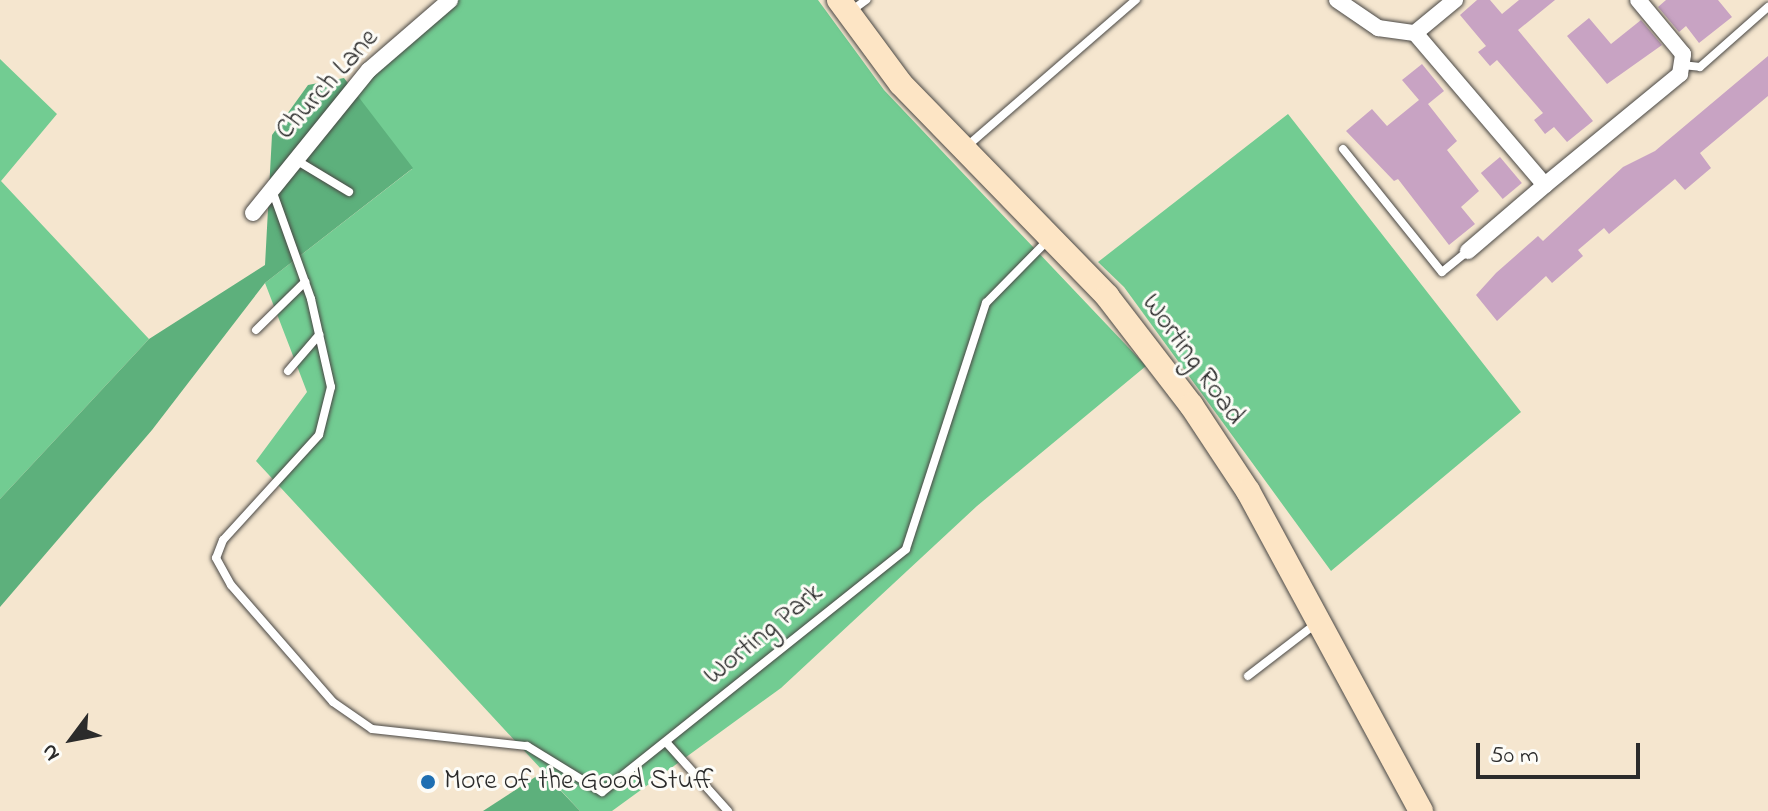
<!DOCTYPE html>
<style>
body{margin:0}
#map{position:relative;width:1768px;height:811px;overflow:hidden;background:#f5e6cf;font-family:"Indie Flower",sans-serif}
div>[style]{position:absolute}
.green>*{inset:0;background:#72cc92}
.forest>*{inset:0;background:#5db07c}
.building>*{inset:0;background:#c8a3c3;transform-origin:0 0}
.roads{filter:drop-shadow(0 0 2px #494744) drop-shadow(0 0 2px #494744)}
.lane>*{height:8px;margin:-4px;padding:0 4px;transform-origin:4px;border-radius:4px;background:#fff}
.street>*{height:16px;margin:-8px;padding:0 8px;transform-origin:8px;border-radius:8px;background:#fff}
.secondary>*{height:24px;margin:-12px;padding:0 12px;transform-origin:12px;border-radius:12px;background:#fde5c5}
.dots>*{width:22px;height:22px;translate:-50% -50%;box-sizing:border-box;border:4px solid #fdfcf7;border-radius:50%}
span{translate:-50% -50%;white-space:nowrap;text-align:center;line-height:1.15;-webkit-text-stroke:6px #fdfcf7;paint-order:stroke}
.street-label{font-size:28px;color:#2b2b2b}
.poi-label{font-size:28px;color:#2b2b2b}
.left{translate:0 -50%;text-align:left}
.north{position:absolute;left:32px;top:699px;width:80px;height:80px;-webkit-text-stroke:6px #fdfcf7;paint-order:stroke;rotate:238deg;font-size:22px;font-weight:700;line-height:32px;text-align:center;color:#2b2b2b}
.north::after{content:'';display:block;margin:auto;width:28px;height:36px;background:#2b2b2b;clip-path:polygon(50% 0,100% 100%,50% 72%,0 100%)}
.scale{position:absolute;left:1476px;top:743px;width:164px;height:36px;box-sizing:border-box;border:4px solid #2b2b2b;border-top:0;padding-left:10px;font-size:24px;line-height:28px;white-space:nowrap;color:#2b2b2b;-webkit-text-stroke:6px #fdfcf7;paint-order:stroke}
</style>
<div id="map">
<div class="green">
<div style="clip-path:polygon(450px 0,818px 0,884px 90px,1146px 366px,977px 506px,781px 688px,612px 811px,580px 811px,256px 461px,307px 392px,265px 283px,412px 169px,351px 89px)"></div>
<div style="clip-path:polygon(0 59px,57px 114px,1px 181px,149px 339px,0 499px)"></div>
<div style="clip-path:polygon(1288px 114px,1521px 412px,1331px 571px,1124px 287px,1098px 262px)"></div>
</div>
<div class="forest">
<div style="clip-path:polygon(344px 78px,413px 168px,265px 283px,152px 430px,0 607px,0 499px,149px 339px,265px 265px,272px 135px,308px 85px)"></div>
<div style="clip-path:polygon(543px 772px,580px 811px,483px 811px)"></div>
</div>
<div class="building">
<div style="clip-path:polygon(1477px 0,1490px 0,1502px 14px,1519px 0,1555px 0,1518px 30px,1593px 121px,1567px 142px,1554px 127px,1545px 134px,1534px 120px,1543px 113px,1497px 60px,1490px 66px,1478px 52px,1486px 46px,1460px 15px)"></div>
<div style="clip-path:polygon(1666px 0,1718px 0,1732px 17px,1699px 43px,1686px 26px,1679px 32px,1658px 7px)"></div>
<div style="clip-path:polygon(1589px 18px,1611px 44px,1641px 20px,1662px 45px,1607px 84px,1567px 36px)"></div>
<div style="clip-path:polygon(1768px 56px,1768px 96px,1700px 153px,1711px 168px,1685px 190px,1675px 179px,1609px 234px,1604px 228px,1578px 250px,1583px 256px,1552px 283px,1546px 276px,1497px 321px,1476px 295px,1496px 273px,1538px 236px,1543px 241px,1623px 167px,1655px 151px)"></div>
<div style="clip-path:polygon(1422px 64px,1444px 91px,1428px 104px,1457px 141px,1447px 150px,1479px 191px,1461px 207px,1475px 224px,1449px 245px,1398px 179px,1394px 181px,1346px 131px,1372px 109px,1387px 126px,1419px 100px,1402px 80px)"></div>
<div style="left:1500px;top:157px;width:34px;height:25px;rotate:50deg"></div>
</div>
<div class="roads">
<div class="lane">
<div style="left:851px;top:11px;width:19px;rotate:-36deg"></div>
<div style="left:1682px;top:65px;width:18px;rotate:6deg"></div>
<div style="left:1700px;top:67px;width:91px;rotate:-41.4deg"></div>
<div style="left:966px;top:147px;width:225px;rotate:-40.9deg"></div>
<div style="left:1343px;top:149px;width:158px;rotate:51.2deg"></div>
<div style="left:1442px;top:272px;width:33px;rotate:-39deg"></div>
<div style="left:296px;top:160px;width:62px;rotate:31.1deg"></div>
<div style="left:272px;top:190px;width:116px;rotate:70.3deg"></div>
<div style="left:311px;top:299px;width:90px;rotate:77.2deg"></div>
<div style="left:331px;top:387px;width:49px;rotate:104deg"></div>
<div style="left:319px;top:435px;width:142px;rotate:132.4deg"></div>
<div style="left:223px;top:540px;width:19px;rotate:111deg"></div>
<div style="left:216px;top:558px;width:31px;rotate:61deg"></div>
<div style="left:231px;top:585px;width:155px;rotate:48.9deg"></div>
<div style="left:333px;top:702px;width:47px;rotate:34.7deg"></div>
<div style="left:372px;top:729px;width:156px;rotate:6.3deg"></div>
<div style="left:527px;top:746px;width:88px;rotate:31.5deg"></div>
<div style="left:602px;top:792px;width:389px;rotate:-38.6deg"></div>
<div style="left:906px;top:549px;width:259px;rotate:-72deg"></div>
<div style="left:986px;top:303px;width:87px;rotate:-45.5deg"></div>
<div style="left:256px;top:330px;width:69px;rotate:-44.4deg"></div>
<div style="left:288px;top:371px;width:48px;rotate:-49.3deg"></div>
<div style="left:1248px;top:676px;width:88px;rotate:-37.6deg"></div>
<div style="left:666px;top:742px;width:93px;rotate:48.1deg"></div>
</div>
<div class="street">
<div style="left:1337px;top:0;width:50px;rotate:34.3deg"></div>
<div style="left:1378px;top:28px;width:37px;rotate:8deg"></div>
<div style="left:1415px;top:33px;width:200px;rotate:49.5deg"></div>
<div style="left:1545px;top:185px;width:175px;rotate:-39.4deg"></div>
<div style="left:1680px;top:74px;width:20px;rotate:-81deg"></div>
<div style="left:1683px;top:54px;width:70px;rotate:-129.8deg"></div>
<div style="left:1415px;top:33px;width:52px;rotate:-39.5deg"></div>
<div style="left:253px;top:213px;width:184px;rotate:-51deg"></div>
<div style="left:369px;top:70px;width:107px;rotate:-40.8deg"></div>
<div style="left:1468px;top:251px;width:101px;rotate:-40.6deg"></div>
</div>
<div class="secondary">
<div style="left:839px;top:0;width:104px;rotate:53.6deg"></div>
<div style="left:901px;top:84px;width:296px;rotate:45.8deg"></div>
<div style="left:1107px;top:296px;width:138px;rotate:52.4deg"></div>
<div style="left:1191px;top:405px;width:103px;rotate:56.5deg"></div>
<div style="left:1248px;top:491px;width:364px;rotate:61.6deg"></div>
</div>
</div>
<div class="dots">
<div style="left:428px;top:782px;background:#1f6fb2"></div>
</div>
<div class="street-label">
<span style="left:328px;top:85px;rotate:-48deg">Church Lane</span>
<span style="left:1192px;top:360px;rotate:54deg">Worting Road</span>
<span style="left:764px;top:635px;rotate:-39deg">Worting Park</span>
</div>
<div class="poi-label">
<span class="left" style="left:444px;top:782px">More of the Good Stuff</span>
</div>
<div class="north">N</div>
<div class="scale">50 m</div>
</div>
